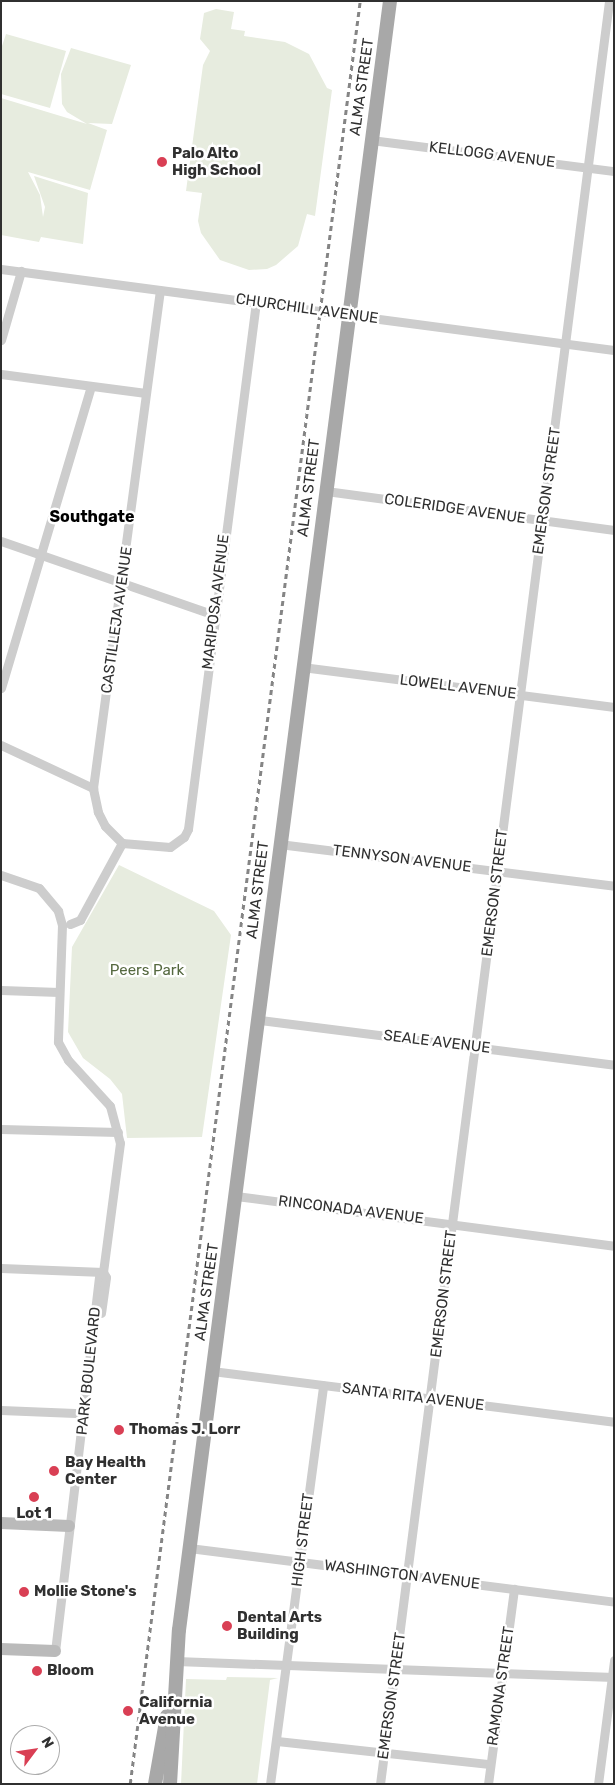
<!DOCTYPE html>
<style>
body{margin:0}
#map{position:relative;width:615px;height:1785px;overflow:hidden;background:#fff;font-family:Rubik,sans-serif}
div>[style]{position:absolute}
.green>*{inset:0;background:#e7ecdf}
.street>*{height:9px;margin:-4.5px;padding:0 4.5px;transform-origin:4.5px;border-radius:4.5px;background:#cdcdcd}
.secondary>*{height:12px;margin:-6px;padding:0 6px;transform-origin:6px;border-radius:6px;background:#bababa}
.primary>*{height:14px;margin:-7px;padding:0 7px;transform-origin:7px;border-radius:7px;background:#a8a8a8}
.rail>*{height:2.5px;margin-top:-1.25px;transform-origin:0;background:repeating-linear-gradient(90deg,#858585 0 5px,transparent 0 9px)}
.dots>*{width:14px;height:14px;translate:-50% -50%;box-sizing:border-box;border:2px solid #fff;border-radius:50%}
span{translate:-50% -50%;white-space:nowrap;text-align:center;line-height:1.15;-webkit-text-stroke:5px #fff;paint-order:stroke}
.street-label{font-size:15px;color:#303030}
.poi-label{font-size:15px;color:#303030;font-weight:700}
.left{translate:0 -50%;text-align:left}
.park-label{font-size:15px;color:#566940}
.neighbourhood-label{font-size:16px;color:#000;font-weight:700}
.frame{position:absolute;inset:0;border:2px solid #303030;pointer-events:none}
.north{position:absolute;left:10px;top:1725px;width:50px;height:50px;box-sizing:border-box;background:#fff;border:1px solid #acacac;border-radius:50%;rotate:59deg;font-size:14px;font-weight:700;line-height:20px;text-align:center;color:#303030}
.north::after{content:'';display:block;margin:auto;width:18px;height:22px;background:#d93f54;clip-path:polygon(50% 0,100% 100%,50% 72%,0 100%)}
</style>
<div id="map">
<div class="green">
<div style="clip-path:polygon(216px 9px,234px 12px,231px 29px,245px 31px,244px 36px,285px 42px,309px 54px,327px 88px,332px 90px,315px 216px,307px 214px,298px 246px,276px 265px,267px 269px,249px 270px,220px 260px,201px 233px,198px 221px,202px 193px,186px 191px,203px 65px,210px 51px,200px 39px,204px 13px)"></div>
<div style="clip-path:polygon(6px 34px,66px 51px,50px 108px,1px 94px,1px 49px)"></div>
<div style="clip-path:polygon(71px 48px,131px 65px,112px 124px,88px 123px,107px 130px,90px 190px,28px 172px,40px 195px,43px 217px,45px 207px,34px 176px,88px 193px,83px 244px,41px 237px,39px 242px,1px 235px,1px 98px,87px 124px,67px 112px,62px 104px,61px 74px)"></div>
<div style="clip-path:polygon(119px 865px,214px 911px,231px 935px,202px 1137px,127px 1138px,122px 1094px,110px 1079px,83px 1058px,68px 1032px,72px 947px)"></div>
<div style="clip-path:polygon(227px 1677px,278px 1678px,270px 1680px,257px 1784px,181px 1784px,186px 1679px,226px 1680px)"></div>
</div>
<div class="street">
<div style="left:371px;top:140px;width:245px;rotate:7.3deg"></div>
<div style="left:1px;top:269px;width:618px;rotate:7.53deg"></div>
<div style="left:1px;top:340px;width:72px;rotate:-73.8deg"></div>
<div style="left:1px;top:374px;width:146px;rotate:7.5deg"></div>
<div style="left:326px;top:491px;width:291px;rotate:7.7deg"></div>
<div style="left:1px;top:541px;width:226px;rotate:19.1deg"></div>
<div style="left:302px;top:667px;width:315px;rotate:7.3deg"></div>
<div style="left:1px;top:688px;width:315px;rotate:-73.4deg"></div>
<div style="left:1px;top:745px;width:102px;rotate:25.1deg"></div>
<div style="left:122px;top:843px;width:48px;rotate:4.8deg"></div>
<div style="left:170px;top:847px;width:17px;rotate:-36deg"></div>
<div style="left:184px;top:837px;width:9px;rotate:-63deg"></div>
<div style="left:188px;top:829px;width:531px;rotate:-82.65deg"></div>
<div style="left:279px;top:844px;width:338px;rotate:7.1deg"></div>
<div style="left:1px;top:875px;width:40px;rotate:18.9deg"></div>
<div style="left:39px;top:888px;width:30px;rotate:50deg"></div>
<div style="left:58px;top:911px;width:15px;rotate:74deg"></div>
<div style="left:62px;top:925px;width:117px;rotate:92deg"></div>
<div style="left:58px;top:1042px;width:21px;rotate:61deg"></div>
<div style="left:68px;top:1060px;width:62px;rotate:47.6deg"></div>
<div style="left:110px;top:1106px;width:38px;rotate:75deg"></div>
<div style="left:120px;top:1143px;width:130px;rotate:97.5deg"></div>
<div style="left:103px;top:1272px;width:6px;rotate:129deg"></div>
<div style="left:99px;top:1277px;width:377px;rotate:96.7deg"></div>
<div style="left:70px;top:924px;width:11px;rotate:-22deg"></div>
<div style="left:80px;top:920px;width:88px;rotate:-61.4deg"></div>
<div style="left:122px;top:843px;width:24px;rotate:-135deg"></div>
<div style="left:105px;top:826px;width:16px;rotate:-117deg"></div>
<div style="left:98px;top:812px;width:25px;rotate:-102deg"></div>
<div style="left:93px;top:788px;width:502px;rotate:-82.34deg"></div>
<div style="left:1px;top:990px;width:58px;rotate:2deg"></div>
<div style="left:260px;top:1020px;width:357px;rotate:7.2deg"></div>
<div style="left:1px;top:1129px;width:117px;rotate:1.5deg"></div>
<div style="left:236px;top:1196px;width:381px;rotate:7.5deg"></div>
<div style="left:1px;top:1268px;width:102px;rotate:2.2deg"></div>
<div style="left:101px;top:1313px;width:36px;rotate:-82deg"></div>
<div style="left:106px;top:1277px;width:6px;rotate:-121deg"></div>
<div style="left:212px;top:1371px;width:405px;rotate:7.2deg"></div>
<div style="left:1px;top:1410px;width:74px;rotate:2.3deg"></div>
<div style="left:189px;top:1548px;width:428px;rotate:7.2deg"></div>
<div style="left:176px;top:1661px;width:438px;rotate:2.1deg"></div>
<div style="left:277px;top:1741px;width:214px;rotate:6.2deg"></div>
<div style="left:270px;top:1784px;width:402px;rotate:-82.4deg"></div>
<div style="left:380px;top:1784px;width:1798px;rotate:-82.68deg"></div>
<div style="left:488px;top:1784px;width:197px;rotate:-82.4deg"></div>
<div style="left:598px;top:1784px;width:125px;rotate:-82.6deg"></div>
</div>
<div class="secondary">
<div style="left:1px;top:1523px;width:68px;rotate:2.5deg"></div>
<div style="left:1px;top:1649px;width:54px;rotate:2.1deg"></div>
</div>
<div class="primary">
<div style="left:155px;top:1784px;width:69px;rotate:-80deg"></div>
<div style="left:170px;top:1784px;width:154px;rotate:-86.7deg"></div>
<div style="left:179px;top:1630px;width:1643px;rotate:-82.62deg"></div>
</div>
<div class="rail">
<div style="left:130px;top:1784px;width:1798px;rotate:-82.65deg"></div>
</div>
<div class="dots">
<div style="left:162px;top:162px;background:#d93f54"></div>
<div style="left:119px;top:1430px;background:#d93f54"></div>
<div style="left:54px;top:1471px;background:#d93f54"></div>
<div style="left:34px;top:1497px;background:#d93f54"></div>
<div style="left:24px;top:1592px;background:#d93f54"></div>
<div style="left:227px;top:1626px;background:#d93f54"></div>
<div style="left:37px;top:1671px;background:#d93f54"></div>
<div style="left:128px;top:1711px;background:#d93f54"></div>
</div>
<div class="street-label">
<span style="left:362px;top:87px;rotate:-82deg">ALMA STREET</span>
<span style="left:492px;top:155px;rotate:7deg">KELLOGG AVENUE</span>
<span style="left:307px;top:309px;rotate:8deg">CHURCHILL AVENUE</span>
<span style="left:309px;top:488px;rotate:-83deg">ALMA STREET</span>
<span style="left:547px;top:491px;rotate:-82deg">EMERSON STREET</span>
<span style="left:455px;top:509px;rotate:8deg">COLERIDGE AVENUE</span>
<span style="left:216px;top:602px;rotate:-83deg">MARIPOSA AVENUE</span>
<span style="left:117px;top:620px;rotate:-82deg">CASTILLEJA AVENUE</span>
<span style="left:458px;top:687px;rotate:7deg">LOWELL AVENUE</span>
<span style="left:402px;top:859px;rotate:7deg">TENNYSON AVENUE</span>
<span style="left:258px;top:890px;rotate:-83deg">ALMA STREET</span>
<span style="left:495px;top:893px;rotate:-83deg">EMERSON STREET</span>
<span style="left:437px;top:1042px;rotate:7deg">SEALE AVENUE</span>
<span style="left:351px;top:1210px;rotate:7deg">RINCONADA AVENUE</span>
<span style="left:207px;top:1292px;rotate:-82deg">ALMA STREET</span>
<span style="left:444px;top:1294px;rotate:-83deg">EMERSON STREET</span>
<span style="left:89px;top:1371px;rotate:-84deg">PARK BOULEVARD</span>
<span style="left:413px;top:1397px;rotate:7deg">SANTA RITA AVENUE</span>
<span style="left:303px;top:1540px;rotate:-83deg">HIGH STREET</span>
<span style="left:402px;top:1575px;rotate:7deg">WASHINGTON AVENUE</span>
<span style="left:501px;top:1686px;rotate:-82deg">RAMONA STREET</span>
<span style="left:392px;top:1696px;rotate:-82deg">EMERSON STREET</span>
</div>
<div class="poi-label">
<span class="left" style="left:172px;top:162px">Palo Alto<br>High School</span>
<span class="left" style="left:129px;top:1430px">Thomas J. Lorr</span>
<span class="left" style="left:65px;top:1471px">Bay Health<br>Center</span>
<span style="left:34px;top:1514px">Lot 1</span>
<span class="left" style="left:34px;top:1592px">Mollie Stone's</span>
<span class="left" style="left:237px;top:1626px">Dental Arts<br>Building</span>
<span class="left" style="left:47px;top:1671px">Bloom</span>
<span class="left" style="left:139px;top:1711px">California<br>Avenue</span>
</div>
<div class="park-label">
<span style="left:147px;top:971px">Peers Park</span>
</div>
<div class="neighbourhood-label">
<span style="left:92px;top:517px">Southgate</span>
</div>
<div class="frame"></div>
<div class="north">N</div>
</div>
